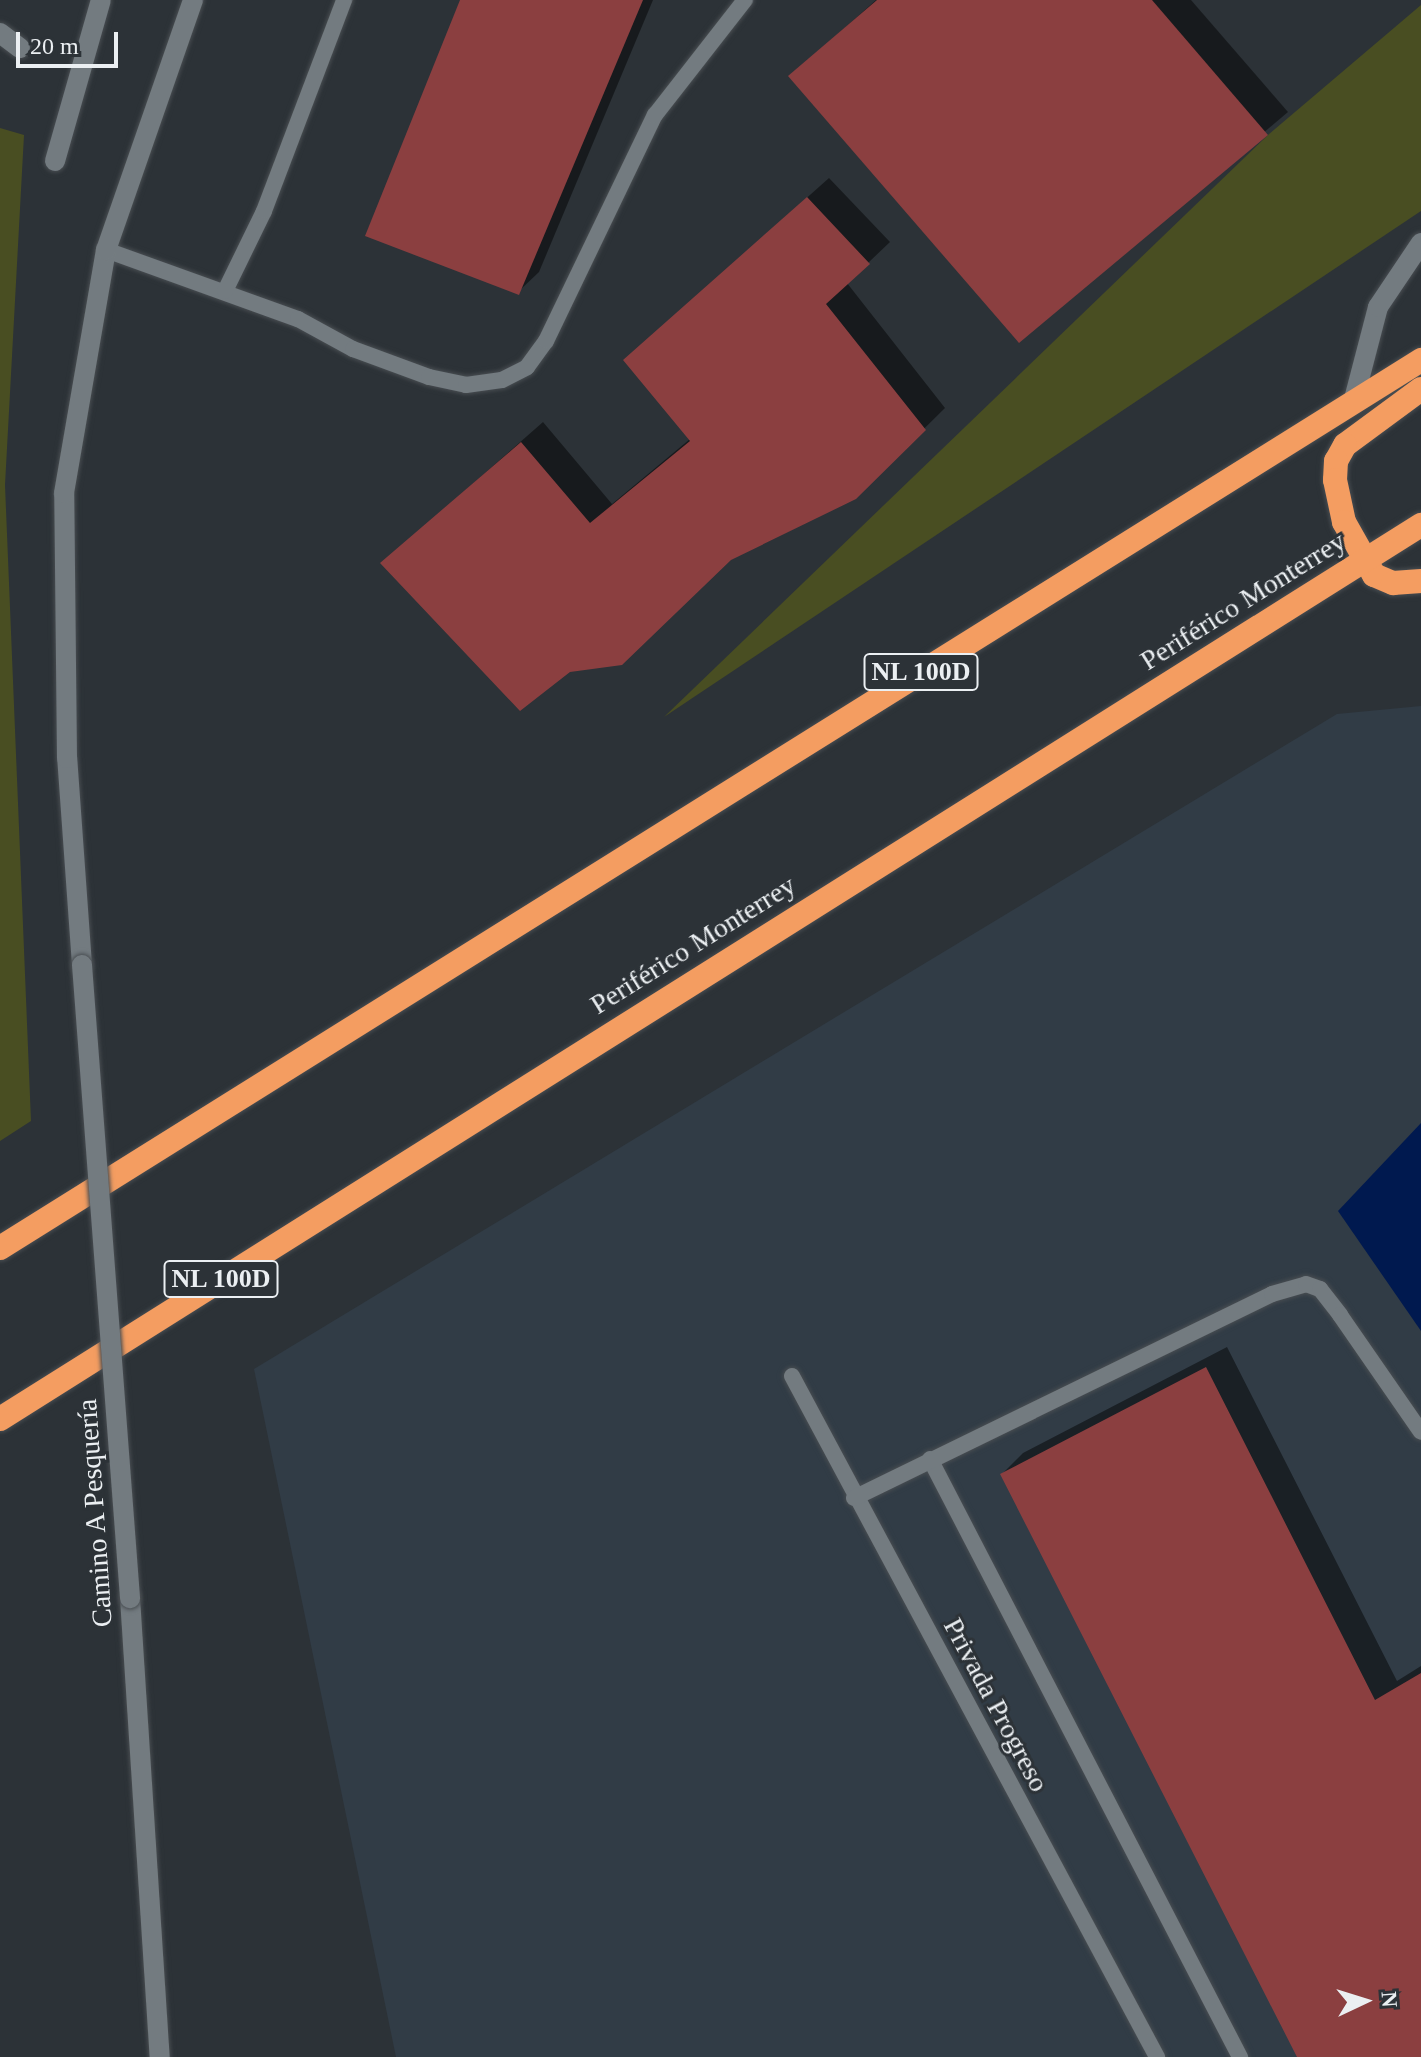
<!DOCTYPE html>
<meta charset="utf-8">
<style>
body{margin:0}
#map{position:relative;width:1421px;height:2057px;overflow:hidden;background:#2c3237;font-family:"Times New Roman",serif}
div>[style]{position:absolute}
.built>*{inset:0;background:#313c46}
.green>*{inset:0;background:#494e22}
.water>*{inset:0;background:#00194f}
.shadow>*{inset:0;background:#0007}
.building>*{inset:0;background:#8b3f40}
.roads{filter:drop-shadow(0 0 2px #484d51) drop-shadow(0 0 2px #484d51)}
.lane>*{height:16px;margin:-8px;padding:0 8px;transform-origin:8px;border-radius:8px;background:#737b80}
.street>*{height:20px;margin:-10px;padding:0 10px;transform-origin:10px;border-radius:10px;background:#737b80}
.secondary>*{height:20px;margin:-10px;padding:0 10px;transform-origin:10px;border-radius:10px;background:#737b80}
.highway>*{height:24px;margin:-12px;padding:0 12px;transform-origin:12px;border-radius:12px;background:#f49d61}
.bridges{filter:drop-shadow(0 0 2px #484d51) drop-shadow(0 0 2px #484d51)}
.secondary-bridge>*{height:20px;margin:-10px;padding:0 10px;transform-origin:10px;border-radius:10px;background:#737b80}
span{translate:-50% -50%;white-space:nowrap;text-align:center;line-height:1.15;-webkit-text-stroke:6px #2c3237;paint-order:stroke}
.shield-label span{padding:2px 6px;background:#2c3237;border:2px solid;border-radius:6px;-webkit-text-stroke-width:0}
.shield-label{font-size:26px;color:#ebeff2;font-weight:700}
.street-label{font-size:28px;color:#ebeff2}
.north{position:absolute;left:1325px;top:1961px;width:80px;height:80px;-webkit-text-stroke:6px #2c3237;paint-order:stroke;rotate:86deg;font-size:22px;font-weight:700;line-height:32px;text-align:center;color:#ebeff2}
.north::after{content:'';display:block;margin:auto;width:28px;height:36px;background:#ebeff2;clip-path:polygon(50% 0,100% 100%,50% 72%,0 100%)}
.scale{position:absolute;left:16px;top:32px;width:102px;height:36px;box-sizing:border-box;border:4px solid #ebeff2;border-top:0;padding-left:10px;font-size:24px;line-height:28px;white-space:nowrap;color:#ebeff2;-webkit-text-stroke:6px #2c3237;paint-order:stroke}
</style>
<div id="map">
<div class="built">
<div style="clip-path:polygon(1421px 706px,1421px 2057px,396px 2057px,254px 1369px,1337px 714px)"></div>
</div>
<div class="green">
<div style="clip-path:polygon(1421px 5px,1421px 211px,664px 717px,1268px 135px)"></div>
<div style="clip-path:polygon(0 128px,24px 135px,5px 485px,31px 1121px,0 1141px)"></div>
</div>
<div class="water">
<div style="clip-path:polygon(1421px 1123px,1421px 1331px,1338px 1211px)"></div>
</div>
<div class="shadow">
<div style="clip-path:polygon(462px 0,653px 0,539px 272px,518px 292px)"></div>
<div style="clip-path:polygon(876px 0,1191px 0,1288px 112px,1020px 340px,791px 76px)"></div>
<div style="clip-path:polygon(829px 178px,890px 242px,847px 283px,945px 408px,855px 497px,383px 563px,543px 422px,612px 504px,690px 439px,625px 360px)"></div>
<div style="clip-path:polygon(1227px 1347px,1397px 1681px,1421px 1666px,1421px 2057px,1299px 2057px,1002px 1474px,1023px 1453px)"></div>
</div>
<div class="building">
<div style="clip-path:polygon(460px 0,643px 0,519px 295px,365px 236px)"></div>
<div style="clip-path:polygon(877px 0,1152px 0,1268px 135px,1019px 343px,788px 76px)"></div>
<div style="clip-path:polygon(807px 197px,870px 264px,826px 304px,926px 430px,856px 499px,731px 560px,622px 665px,570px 672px,520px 711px,380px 563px,521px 442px,590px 523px,690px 441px,623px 360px)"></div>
<div style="clip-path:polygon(1206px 1367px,1375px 1700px,1421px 1673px,1421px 2057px,1297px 2057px,1000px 1474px)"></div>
</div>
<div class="roads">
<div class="lane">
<div style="left:106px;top:250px;width:204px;rotate:19.8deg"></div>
<div style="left:298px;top:319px;width:63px;rotate:28.6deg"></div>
<div style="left:353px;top:349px;width:81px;rotate:20.2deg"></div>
<div style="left:429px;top:377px;width:38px;rotate:12deg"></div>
<div style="left:466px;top:385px;width:36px;rotate:-8deg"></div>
<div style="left:502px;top:380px;width:28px;rotate:-27deg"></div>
<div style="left:527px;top:367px;width:32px;rotate:-54deg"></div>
<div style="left:546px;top:341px;width:251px;rotate:-64.3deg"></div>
<div style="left:655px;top:115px;width:146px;rotate:-52deg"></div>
<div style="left:225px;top:291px;width:89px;rotate:-64deg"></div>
<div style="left:264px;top:211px;width:226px;rotate:-69.2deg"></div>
<div style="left:792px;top:1376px;width:773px;rotate:61.81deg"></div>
<div style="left:930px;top:1459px;width:674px;rotate:62.6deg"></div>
<div style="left:854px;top:1498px;width:465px;rotate:-26deg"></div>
<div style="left:1272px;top:1294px;width:35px;rotate:-16deg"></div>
<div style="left:1306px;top:1284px;width:15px;rotate:20deg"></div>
<div style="left:1320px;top:1289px;width:33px;rotate:52deg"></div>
<div style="left:1340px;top:1315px;width:142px;rotate:55.3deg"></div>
</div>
<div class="street">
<div style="left:0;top:33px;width:25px;rotate:37deg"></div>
<div style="left:55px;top:161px;width:167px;rotate:-74.1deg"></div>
<div style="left:1353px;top:403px;width:99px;rotate:-75.4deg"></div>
<div style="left:1378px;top:307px;width:77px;rotate:-56.1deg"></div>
</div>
<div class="secondary">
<div style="left:82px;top:965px;width:208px;rotate:-94.1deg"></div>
<div style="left:67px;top:758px;width:265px;rotate:-90.6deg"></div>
<div style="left:64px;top:493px;width:247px;rotate:-80.2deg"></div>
<div style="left:106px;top:250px;width:265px;rotate:-70.8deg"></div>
<div style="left:130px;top:1598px;width:460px;rotate:86.3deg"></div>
</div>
<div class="highway">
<div style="left:1421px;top:389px;width:94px;rotate:143.6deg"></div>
<div style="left:1345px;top:445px;width:18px;rotate:119deg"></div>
<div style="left:1336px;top:461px;width:19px;rotate:93deg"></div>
<div style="left:1335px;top:480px;width:43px;rotate:77.9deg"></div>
<div style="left:1344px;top:522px;width:61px;rotate:60.5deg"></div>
<div style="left:1374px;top:575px;width:21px;rotate:23deg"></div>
<div style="left:1393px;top:583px;width:28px;rotate:-4deg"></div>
<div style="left:0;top:1248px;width:1676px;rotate:-32deg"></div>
<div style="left:0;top:1419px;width:1679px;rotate:-32.18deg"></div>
</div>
</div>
<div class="bridges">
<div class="secondary-bridge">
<div style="left:82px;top:965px;width:635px;rotate:85.66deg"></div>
</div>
</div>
<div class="shield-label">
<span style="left:921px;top:672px">NL 100D</span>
<span style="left:221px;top:1279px">NL 100D</span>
</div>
<div class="street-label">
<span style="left:1243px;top:601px;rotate:-32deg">Periférico Monterrey</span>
<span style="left:693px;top:945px;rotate:-32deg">Periférico Monterrey</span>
<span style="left:95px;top:1513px;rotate:-94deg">Camino A Pesquería</span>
<span style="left:996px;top:1705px;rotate:62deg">Privada Progreso</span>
</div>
<div class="north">N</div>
<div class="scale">20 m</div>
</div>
